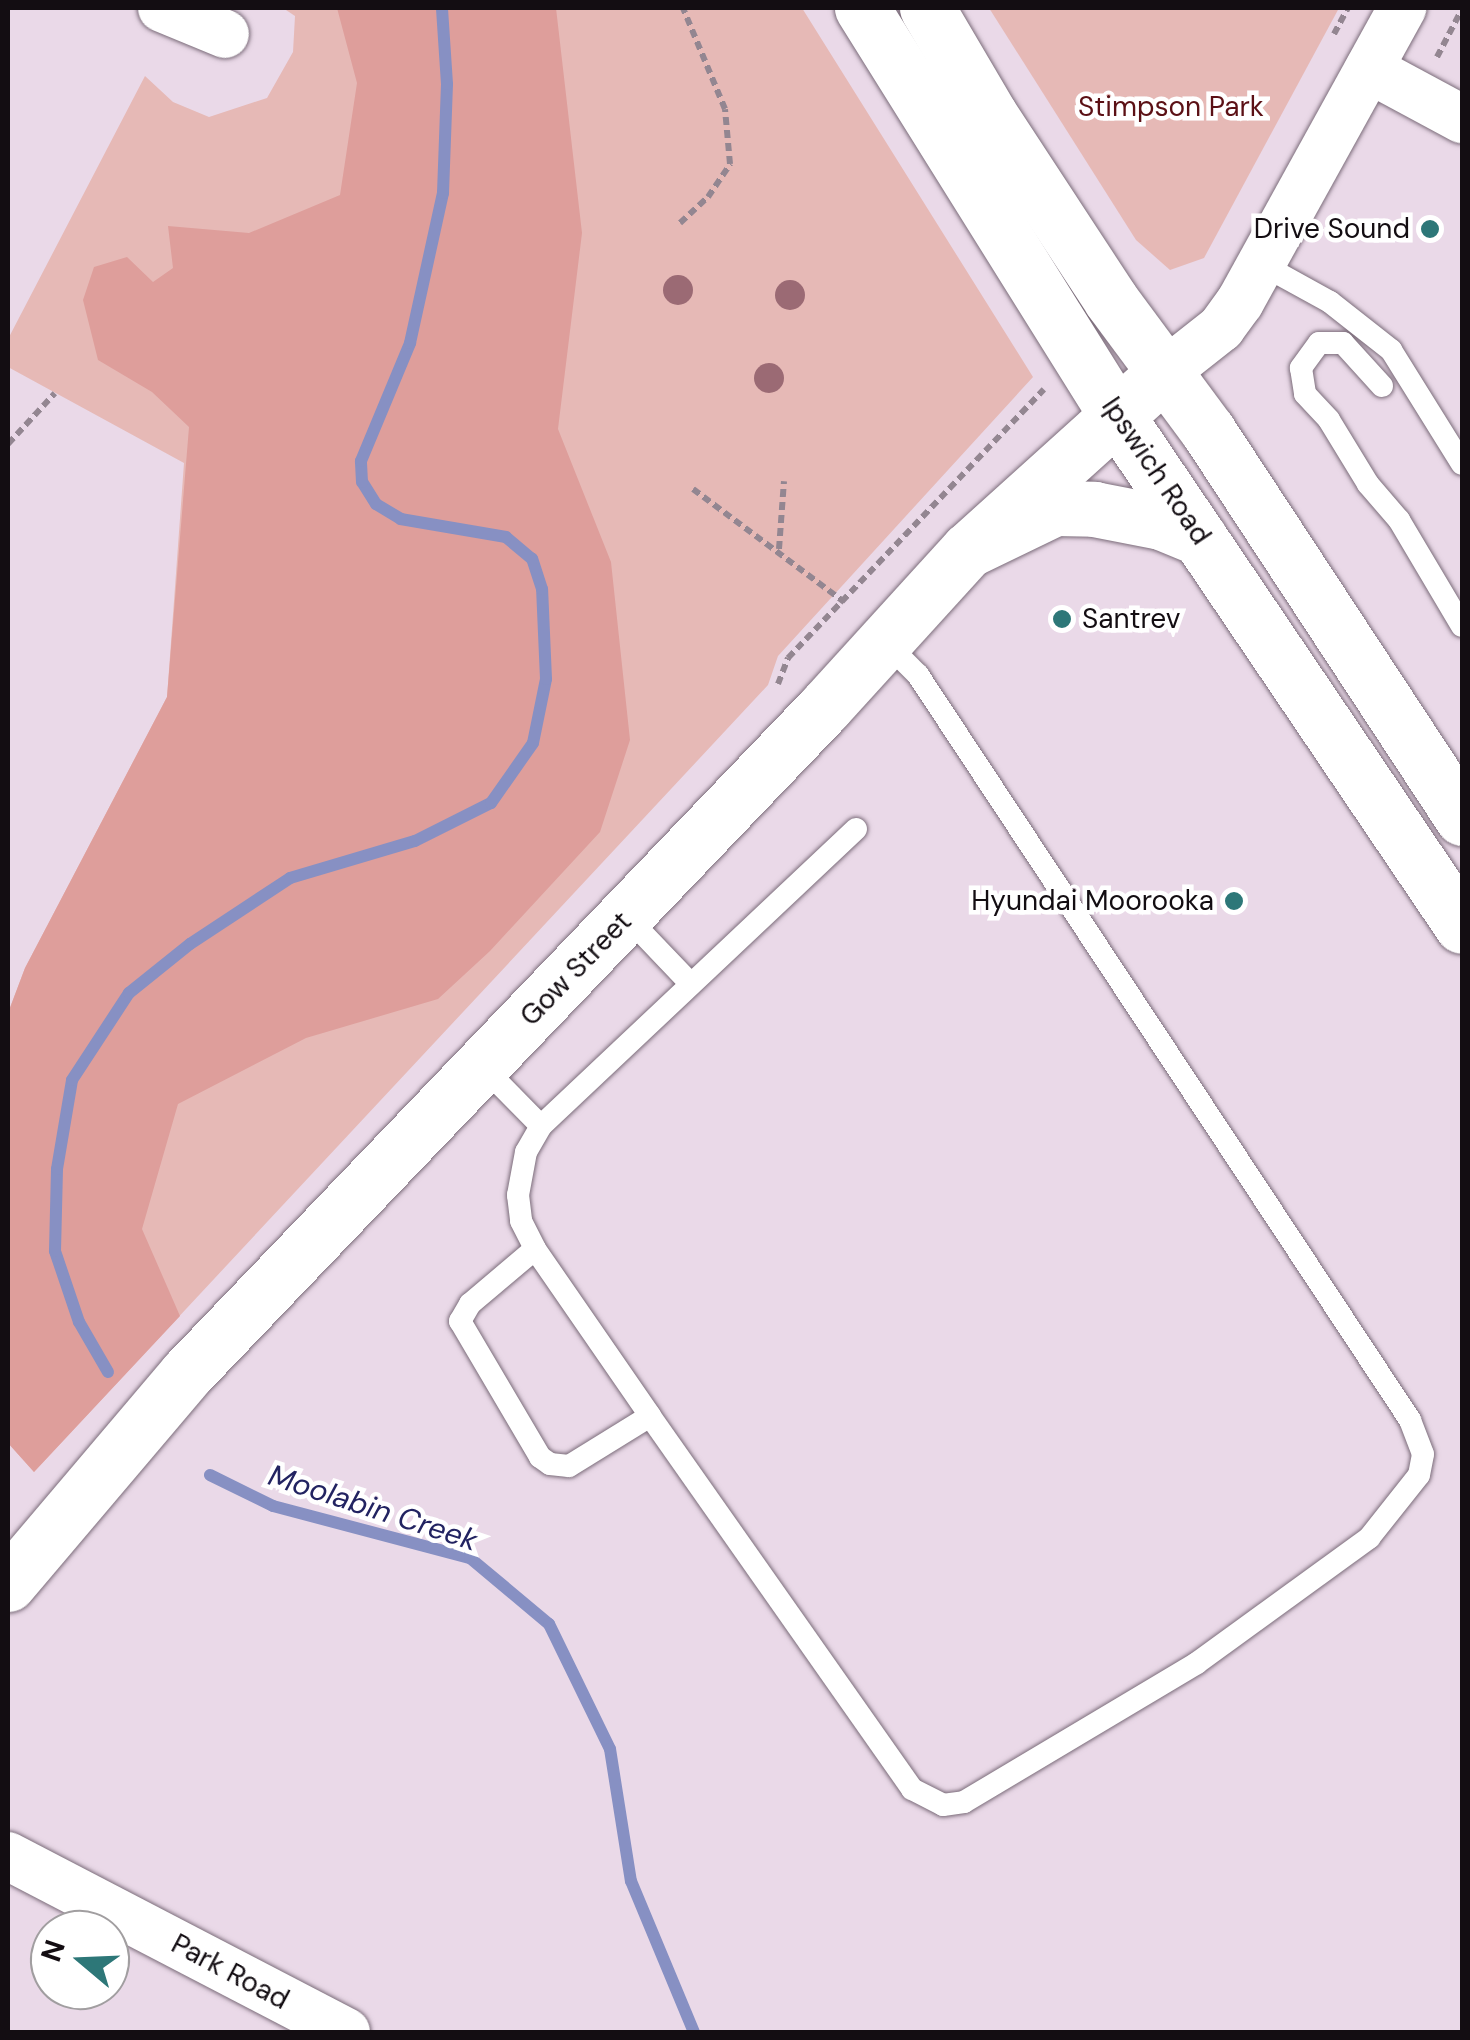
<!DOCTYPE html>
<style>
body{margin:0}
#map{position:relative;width:1470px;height:2040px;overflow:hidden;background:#ead9e8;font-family:"DM Sans",sans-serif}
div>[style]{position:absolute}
.green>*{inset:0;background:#e6b9b6}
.forest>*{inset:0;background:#de9e9b}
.stream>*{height:12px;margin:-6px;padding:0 6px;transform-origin:6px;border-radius:6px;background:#8790c3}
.path>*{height:6px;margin-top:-3px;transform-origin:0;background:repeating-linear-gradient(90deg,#938691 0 8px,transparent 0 13px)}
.roads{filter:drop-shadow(0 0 2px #7b6c7a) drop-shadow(0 0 2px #7b6c7a)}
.lane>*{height:22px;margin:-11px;padding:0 11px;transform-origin:11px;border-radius:11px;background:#fff}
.street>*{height:48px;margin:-24px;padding:0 24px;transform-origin:24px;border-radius:24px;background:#fff}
.secondary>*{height:55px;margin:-27.5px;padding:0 27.5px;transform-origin:27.5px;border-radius:27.5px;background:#fff}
.highway>*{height:55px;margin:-27.5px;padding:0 27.5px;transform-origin:27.5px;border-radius:27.5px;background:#fff}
.trees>*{width:30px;height:30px;margin:-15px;border-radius:50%;background:#9b6a74}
.dots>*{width:28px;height:28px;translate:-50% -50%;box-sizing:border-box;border:5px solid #fff;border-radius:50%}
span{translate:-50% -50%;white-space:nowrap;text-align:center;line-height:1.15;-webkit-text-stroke:9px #fff;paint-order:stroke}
.park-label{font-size:28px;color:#5b1015}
.poi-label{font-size:28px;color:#130d12}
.right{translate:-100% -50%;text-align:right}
.left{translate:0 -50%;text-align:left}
.street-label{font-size:28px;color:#130d12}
.water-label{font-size:30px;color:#222361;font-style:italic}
.frame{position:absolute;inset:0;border:10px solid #130d12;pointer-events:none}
.north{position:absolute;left:30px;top:1910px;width:100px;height:100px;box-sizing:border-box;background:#fff;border:2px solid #a19ea0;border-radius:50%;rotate:289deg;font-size:28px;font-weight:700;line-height:40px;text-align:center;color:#130d12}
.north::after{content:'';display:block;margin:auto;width:35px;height:45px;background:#2d7778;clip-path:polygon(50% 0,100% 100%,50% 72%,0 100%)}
</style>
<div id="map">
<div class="green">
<div style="clip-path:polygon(283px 8px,802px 8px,1033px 377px,778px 656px,768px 685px,34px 1472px,8px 1443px,8px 1013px,25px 968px,167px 697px,184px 463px,8px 367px,8px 339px,145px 76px,173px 102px,209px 117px,267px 98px,293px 52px,295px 16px)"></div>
<div style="clip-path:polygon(989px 8px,1339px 8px,1204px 258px,1170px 270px,1136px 240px)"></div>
</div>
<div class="forest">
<div style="clip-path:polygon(337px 8px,556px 8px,582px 233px,558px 429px,611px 562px,630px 740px,600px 832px,490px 951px,438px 999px,306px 1038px,178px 1104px,142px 1229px,180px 1316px,34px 1472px,8px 1443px,8px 1013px,25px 968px,167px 697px,189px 427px,152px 392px,98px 360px,83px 300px,94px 267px,127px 257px,153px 282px,173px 268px,168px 226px,249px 233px,340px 195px,357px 83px)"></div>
</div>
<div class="stream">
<div style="left:108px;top:1372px;width:58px;rotate:-120.1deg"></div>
<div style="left:79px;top:1322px;width:75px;rotate:-108.7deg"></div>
<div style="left:55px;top:1251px;width:82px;rotate:-88.6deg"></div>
<div style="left:57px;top:1169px;width:90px;rotate:-80.4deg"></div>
<div style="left:72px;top:1080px;width:104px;rotate:-56.8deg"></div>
<div style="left:129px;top:993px;width:78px;rotate:-38.8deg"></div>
<div style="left:190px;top:944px;width:120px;rotate:-33.4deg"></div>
<div style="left:290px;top:878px;width:130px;rotate:-16.5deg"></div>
<div style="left:415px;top:841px;width:85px;rotate:-26.6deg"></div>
<div style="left:491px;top:803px;width:73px;rotate:-55deg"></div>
<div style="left:533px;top:743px;width:65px;rotate:-78.5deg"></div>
<div style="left:546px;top:679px;width:90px;rotate:-92.5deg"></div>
<div style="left:542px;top:589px;width:32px;rotate:-108deg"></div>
<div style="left:532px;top:559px;width:34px;rotate:-140deg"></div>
<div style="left:506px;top:537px;width:107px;rotate:-170.3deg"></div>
<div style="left:401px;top:519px;width:29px;rotate:-149deg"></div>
<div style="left:376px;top:504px;width:26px;rotate:-122deg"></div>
<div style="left:362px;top:482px;width:21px;rotate:-93deg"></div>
<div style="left:361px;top:461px;width:128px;rotate:-67.4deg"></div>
<div style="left:410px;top:343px;width:154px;rotate:-77.6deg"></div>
<div style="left:443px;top:193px;width:109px;rotate:-87.9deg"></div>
<div style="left:447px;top:84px;width:76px;rotate:-93.8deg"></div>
<div style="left:210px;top:1475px;width:70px;rotate:26.2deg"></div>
<div style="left:273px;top:1506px;width:204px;rotate:14.8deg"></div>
<div style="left:470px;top:1558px;width:103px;rotate:39.9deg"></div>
<div style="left:549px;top:1624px;width:139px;rotate:64deg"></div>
<div style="left:610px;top:1749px;width:134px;rotate:81deg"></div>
<div style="left:631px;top:1881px;width:164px;rotate:67.4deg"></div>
</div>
<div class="path">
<div style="left:1334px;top:34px;width:30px;rotate:-62deg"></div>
<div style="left:1437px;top:57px;width:54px;rotate:-62.5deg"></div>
<div style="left:680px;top:223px;width:38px;rotate:-43deg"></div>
<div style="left:708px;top:197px;width:40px;rotate:-56deg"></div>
<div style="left:730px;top:164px;width:55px;rotate:-95.2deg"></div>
<div style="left:725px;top:109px;width:109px;rotate:-112.6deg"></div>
<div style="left:8px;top:444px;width:69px;rotate:-47.3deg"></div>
<div style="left:693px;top:489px;width:189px;rotate:36.8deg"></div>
<div style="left:779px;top:549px;width:68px;rotate:-85.8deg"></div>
<div style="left:778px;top:684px;width:28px;rotate:-69deg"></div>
<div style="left:788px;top:658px;width:371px;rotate:-46.4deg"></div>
</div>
<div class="roads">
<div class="lane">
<div style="left:1261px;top:264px;width:79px;rotate:28.8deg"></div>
<div style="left:1330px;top:302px;width:78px;rotate:38.2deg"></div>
<div style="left:1391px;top:350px;width:134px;rotate:58.1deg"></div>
<div style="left:1382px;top:386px;width:58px;rotate:-132.2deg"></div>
<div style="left:1343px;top:343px;width:24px;rotate:180deg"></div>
<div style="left:1319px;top:343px;width:31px;rotate:126deg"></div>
<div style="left:1301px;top:368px;width:26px;rotate:81deg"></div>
<div style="left:1305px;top:394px;width:35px;rotate:47deg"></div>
<div style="left:1329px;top:420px;width:75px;rotate:58.6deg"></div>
<div style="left:1368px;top:484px;width:48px;rotate:49.3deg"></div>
<div style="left:1399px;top:520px;width:123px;rotate:59.3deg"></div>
<div style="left:856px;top:829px;width:433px;rotate:136.7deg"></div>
<div style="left:541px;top:1126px;width:30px;rotate:120deg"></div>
<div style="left:526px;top:1152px;width:44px;rotate:100.5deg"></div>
<div style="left:518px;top:1195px;width:26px;rotate:83deg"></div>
<div style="left:521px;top:1221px;width:31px;rotate:63deg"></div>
<div style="left:535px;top:1249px;width:203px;rotate:55.4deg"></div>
<div style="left:650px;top:1416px;width:456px;rotate:54.9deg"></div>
<div style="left:912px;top:1789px;width:35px;rotate:27deg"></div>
<div style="left:943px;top:1805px;width:21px;rotate:-8deg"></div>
<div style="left:964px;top:1802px;width:271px;rotate:-30.8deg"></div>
<div style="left:1197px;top:1663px;width:213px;rotate:-36deg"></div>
<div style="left:1369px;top:1538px;width:80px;rotate:-51.6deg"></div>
<div style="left:1419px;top:1475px;width:21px;rotate:-79deg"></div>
<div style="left:1423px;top:1454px;width:36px;rotate:-111deg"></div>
<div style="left:1410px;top:1420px;width:893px;rotate:-123.44deg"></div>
<div style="left:918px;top:675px;width:45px;rotate:-135deg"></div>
<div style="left:626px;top:916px;width:91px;rotate:46.3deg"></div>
<div style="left:482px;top:1066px;width:84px;rotate:45.5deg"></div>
<div style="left:535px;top:1249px;width:85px;rotate:139.8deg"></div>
<div style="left:470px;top:1304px;width:20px;rotate:120deg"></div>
<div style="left:460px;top:1321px;width:158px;rotate:59.5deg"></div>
<div style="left:540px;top:1457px;width:12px;rotate:35deg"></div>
<div style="left:550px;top:1464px;width:19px;rotate:6deg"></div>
<div style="left:569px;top:1466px;width:95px;rotate:-31.7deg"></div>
</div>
<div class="street">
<div style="left:162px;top:8px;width:68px;rotate:22.4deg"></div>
<div style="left:1369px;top:69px;width:106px;rotate:28.3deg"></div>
<div style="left:1164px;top:373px;width:73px;rotate:-38.3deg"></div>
<div style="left:1221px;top:328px;width:32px;rotate:-54deg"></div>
<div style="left:1240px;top:302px;width:336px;rotate:-61.1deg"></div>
<div style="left:8px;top:1856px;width:381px;rotate:27.5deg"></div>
</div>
<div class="secondary">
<div style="left:8px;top:1584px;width:275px;rotate:-49.7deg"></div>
<div style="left:186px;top:1374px;width:924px;rotate:-46.23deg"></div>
<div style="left:825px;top:707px;width:212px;rotate:-47.7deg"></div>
<div style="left:968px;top:550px;width:264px;rotate:-42.1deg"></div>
</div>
<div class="highway">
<div style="left:862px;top:8px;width:478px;rotate:58deg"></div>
<div style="left:1115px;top:413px;width:619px;rotate:55.93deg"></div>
<div style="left:927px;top:8px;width:124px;rotate:59.5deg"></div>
<div style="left:990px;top:115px;width:221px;rotate:56.8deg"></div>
<div style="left:1111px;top:300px;width:163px;rotate:53.5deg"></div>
<div style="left:1208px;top:431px;width:463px;rotate:56.7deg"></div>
<div style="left:968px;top:550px;width:97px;rotate:-25.8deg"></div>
<div style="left:1055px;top:508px;width:39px;rotate:1deg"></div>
<div style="left:1094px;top:509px;width:68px;rotate:11deg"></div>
<div style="left:1161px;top:522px;width:42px;rotate:22.3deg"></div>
</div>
</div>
<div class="trees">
<div style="left:678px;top:290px"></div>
<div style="left:790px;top:295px"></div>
<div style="left:769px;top:378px"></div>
</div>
<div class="dots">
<div style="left:1430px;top:229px;background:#2d7778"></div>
<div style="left:1062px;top:619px;background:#2d7778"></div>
<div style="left:1234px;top:901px;background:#2d7778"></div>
</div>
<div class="park-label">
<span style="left:1171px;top:107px">Stimpson Park</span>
</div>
<div class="poi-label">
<span class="right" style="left:1410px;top:229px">Drive Sound</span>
<span class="left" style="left:1082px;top:619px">Santrev</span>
<span class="right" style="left:1214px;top:901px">Hyundai Moorooka</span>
</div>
<div class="street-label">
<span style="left:1156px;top:471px;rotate:56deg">Ipswich Road</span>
<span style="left:576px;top:969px;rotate:-46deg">Gow Street</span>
<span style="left:230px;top:1972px;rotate:28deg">Park Road</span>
</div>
<div class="water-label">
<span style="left:373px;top:1508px;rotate:18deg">Moolabin Creek</span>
</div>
<div class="frame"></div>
<div class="north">N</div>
</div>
